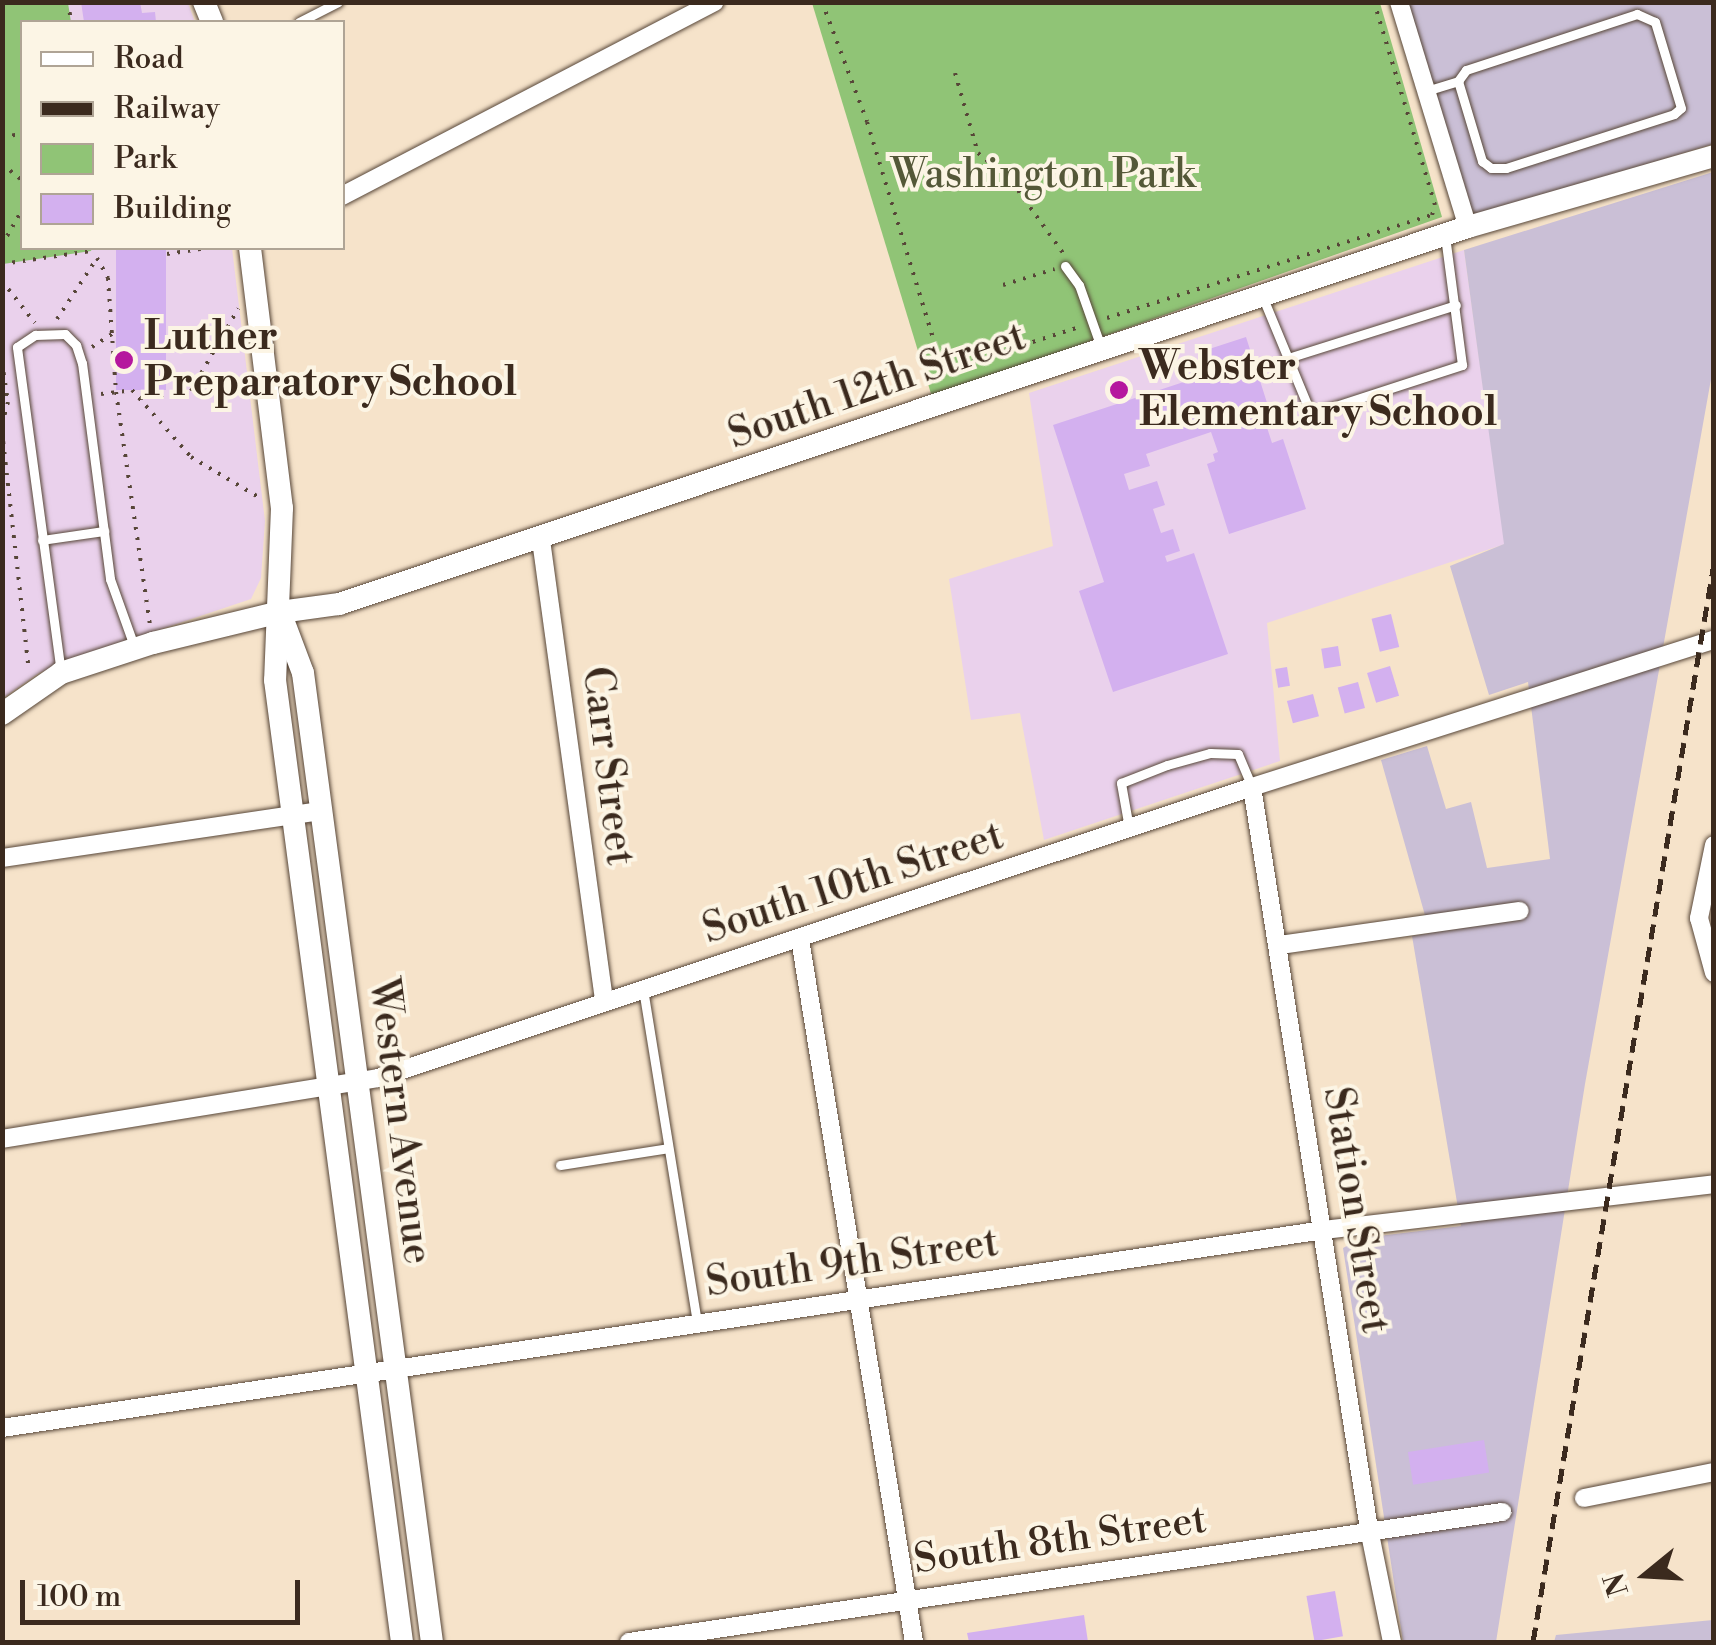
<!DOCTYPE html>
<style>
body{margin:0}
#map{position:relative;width:1716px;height:1645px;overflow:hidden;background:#f6e3ca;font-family:"Libre Bodoni",serif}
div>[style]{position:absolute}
.built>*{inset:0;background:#ead1ec}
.industrial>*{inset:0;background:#cabfd6}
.green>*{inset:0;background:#90c476}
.building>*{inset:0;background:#d3b0ef;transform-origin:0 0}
.path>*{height:4px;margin-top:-2px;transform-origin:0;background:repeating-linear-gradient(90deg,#574638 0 2.5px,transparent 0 10.5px)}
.roads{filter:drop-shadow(0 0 2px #574638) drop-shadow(0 0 2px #574638)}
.service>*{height:9px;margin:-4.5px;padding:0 4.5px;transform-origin:4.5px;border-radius:4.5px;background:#fff}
.minor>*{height:18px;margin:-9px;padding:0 9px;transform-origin:9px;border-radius:9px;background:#fff}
.tertiary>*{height:22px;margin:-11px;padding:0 11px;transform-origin:11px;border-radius:11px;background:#fff}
.rail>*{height:5px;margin-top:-2.5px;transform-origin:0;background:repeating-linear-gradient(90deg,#3b2a1e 0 15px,transparent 0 23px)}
.dots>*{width:28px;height:28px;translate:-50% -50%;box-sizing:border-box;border:5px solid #fcf5e5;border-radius:50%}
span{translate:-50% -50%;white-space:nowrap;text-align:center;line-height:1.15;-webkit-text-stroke:8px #fcf5e5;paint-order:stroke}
.park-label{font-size:40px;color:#545838}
.poi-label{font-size:40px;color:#3b2a1e;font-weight:700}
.left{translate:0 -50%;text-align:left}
.street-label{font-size:40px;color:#3b2a1e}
.frame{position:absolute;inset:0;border:5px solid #3b2a1e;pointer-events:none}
.legend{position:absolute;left:20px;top:20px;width:325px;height:230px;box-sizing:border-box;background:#fcf5e5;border:2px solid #afa495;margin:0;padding:12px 18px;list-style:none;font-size:30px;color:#3b2a1e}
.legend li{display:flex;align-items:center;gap:20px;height:50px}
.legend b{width:50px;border:2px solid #afa495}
.north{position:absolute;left:1596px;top:1525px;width:100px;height:100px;-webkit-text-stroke:8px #fcf5e5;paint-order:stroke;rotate:252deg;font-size:28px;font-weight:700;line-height:40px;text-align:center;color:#3b2a1e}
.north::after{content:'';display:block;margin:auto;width:35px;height:45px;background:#3b2a1e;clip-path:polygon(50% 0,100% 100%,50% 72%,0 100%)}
.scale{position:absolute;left:20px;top:1580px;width:280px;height:45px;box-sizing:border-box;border:5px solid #3b2a1e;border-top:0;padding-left:12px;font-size:30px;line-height:35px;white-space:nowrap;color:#3b2a1e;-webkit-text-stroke:8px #fcf5e5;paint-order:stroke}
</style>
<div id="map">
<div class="built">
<div style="clip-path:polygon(3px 3px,188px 3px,195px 22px,22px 22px,22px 248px,232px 248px,265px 521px,261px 578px,251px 599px,72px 659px,39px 673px,3px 698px)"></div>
<div style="clip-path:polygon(1464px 250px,1505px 544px,1267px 623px,1280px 761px,1044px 840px,1020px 713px,971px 720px,949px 579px,1053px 546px,1029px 393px)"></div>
</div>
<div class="industrial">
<div style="clip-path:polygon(1405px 3px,1713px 3px,1713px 144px,1477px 216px,1470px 212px)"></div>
<div style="clip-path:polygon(1713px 172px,1713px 368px,1585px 1084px,1496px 1642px,1403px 1642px,1343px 1248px,1362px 1238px,1461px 1226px,1412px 936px,1430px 933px,1381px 760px,1427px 746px,1446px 809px,1471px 802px,1487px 868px,1550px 859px,1528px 682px,1489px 695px,1450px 566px,1504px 544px,1464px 250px)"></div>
<div style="clip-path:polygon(1713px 1620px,1713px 1642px,1554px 1642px,1556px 1635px)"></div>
</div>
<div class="green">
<div style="clip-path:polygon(2px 3px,68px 3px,71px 22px,22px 22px,22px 248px,92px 248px,91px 251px,3px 264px)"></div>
<div style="clip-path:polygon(812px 3px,1380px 3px,1442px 217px,932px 397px)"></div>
</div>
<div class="building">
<div style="clip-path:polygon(81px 2px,140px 2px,142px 13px,155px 12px,156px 22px,84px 22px)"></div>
<div style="left:116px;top:248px;width:50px;height:142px"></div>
<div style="clip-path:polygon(1246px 337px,1269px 409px,1262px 412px,1272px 443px,1283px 439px,1306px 509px,1229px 534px,1207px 464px,1215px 461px,1213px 454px,1218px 452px,1211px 432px,1146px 454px,1150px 466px,1124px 474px,1129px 490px,1157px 481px,1165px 505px,1153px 509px,1161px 533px,1173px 529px,1180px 551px,1165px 556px,1167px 562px,1194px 553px,1228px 654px,1113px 692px,1079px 591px,1104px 582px,1053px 425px,1211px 373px,1203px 351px)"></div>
<div style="left:1391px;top:614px;width:34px;height:20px;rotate:76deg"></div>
<div style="left:1338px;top:646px;width:20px;height:17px;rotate:81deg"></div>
<div style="left:1390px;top:666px;width:31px;height:24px;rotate:73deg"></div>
<div style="left:1287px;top:667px;width:19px;height:12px;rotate:81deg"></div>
<div style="left:1358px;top:682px;width:27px;height:21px;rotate:75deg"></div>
<div style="left:1313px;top:694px;width:23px;height:27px;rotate:75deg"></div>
<div style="left:1484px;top:1440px;width:33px;height:77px;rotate:81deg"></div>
<div style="left:1335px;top:1591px;width:46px;height:29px;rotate:80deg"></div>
<div style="clip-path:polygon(1084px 1615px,1088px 1642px,969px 1642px,967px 1633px)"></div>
</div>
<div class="path">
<div style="left:68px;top:2px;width:20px;rotate:81deg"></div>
<div style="left:822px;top:2px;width:128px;rotate:69.4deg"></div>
<div style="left:867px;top:122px;width:260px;rotate:73deg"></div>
<div style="left:943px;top:371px;width:143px;rotate:-17.9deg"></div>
<div style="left:955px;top:73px;width:83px;rotate:74deg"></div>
<div style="left:978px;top:153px;width:45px;rotate:40.5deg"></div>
<div style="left:1012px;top:182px;width:87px;rotate:54.3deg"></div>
<div style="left:2px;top:137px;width:20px;rotate:-9deg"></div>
<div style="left:2px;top:164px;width:26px;rotate:39deg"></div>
<div style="left:2px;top:245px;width:40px;rotate:-60.3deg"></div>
<div style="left:167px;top:254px;width:40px;rotate:-8.5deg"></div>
<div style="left:2px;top:264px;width:90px;rotate:-8.3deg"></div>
<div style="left:2px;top:281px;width:53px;rotate:51.8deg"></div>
<div style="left:1003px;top:285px;width:54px;rotate:-17.1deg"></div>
<div style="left:1107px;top:318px;width:341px;rotate:-17.6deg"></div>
<div style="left:1432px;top:215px;width:10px;rotate:-73deg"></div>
<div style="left:1435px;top:205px;width:212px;rotate:-106.7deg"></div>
<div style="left:57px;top:319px;width:73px;rotate:-56.7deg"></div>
<div style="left:97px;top:258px;width:23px;rotate:61deg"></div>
<div style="left:108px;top:278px;width:114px;rotate:86deg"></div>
<div style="left:116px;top:392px;width:235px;rotate:81.7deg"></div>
<div style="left:92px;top:347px;width:24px;rotate:-33deg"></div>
<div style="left:2px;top:362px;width:40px;rotate:81.5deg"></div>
<div style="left:8px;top:402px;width:23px;rotate:105deg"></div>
<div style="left:101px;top:394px;width:31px;rotate:-7deg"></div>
<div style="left:132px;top:390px;width:89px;rotate:48.6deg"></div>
<div style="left:191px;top:457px;width:80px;rotate:30.7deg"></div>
<div style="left:140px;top:398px;width:51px;rotate:-7.8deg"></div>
<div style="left:191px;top:391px;width:95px;rotate:-60.2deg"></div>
<div style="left:2px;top:431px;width:241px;rotate:83.6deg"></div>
</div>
<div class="roads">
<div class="service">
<div style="left:299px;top:22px;width:44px;rotate:-27.1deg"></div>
<div style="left:1426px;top:91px;width:34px;rotate:-17deg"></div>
<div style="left:1458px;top:81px;width:84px;rotate:73.3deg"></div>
<div style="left:1482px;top:161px;width:11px;rotate:38deg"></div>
<div style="left:1491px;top:168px;width:15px"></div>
<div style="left:1506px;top:168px;width:176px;rotate:-17.8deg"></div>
<div style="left:1674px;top:114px;width:9px;rotate:-41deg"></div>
<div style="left:1681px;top:108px;width:90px;rotate:-106.8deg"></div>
<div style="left:1655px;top:22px;width:20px;rotate:-156deg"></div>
<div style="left:1637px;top:14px;width:180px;rotate:161.9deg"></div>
<div style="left:1466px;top:70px;width:14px;rotate:126deg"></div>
<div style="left:1065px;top:266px;width:24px;rotate:54deg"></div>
<div style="left:1079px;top:285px;width:66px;rotate:70.5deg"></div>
<div style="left:1263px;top:298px;width:126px;rotate:67.5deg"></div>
<div style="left:1311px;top:414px;width:159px;rotate:-18deg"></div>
<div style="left:1462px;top:365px;width:130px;rotate:-97.5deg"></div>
<div style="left:1288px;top:358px;width:176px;rotate:-17.5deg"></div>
<div style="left:42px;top:540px;width:63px;rotate:-8.3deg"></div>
<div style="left:61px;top:673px;width:329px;rotate:-97.7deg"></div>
<div style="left:17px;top:347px;width:22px;rotate:-34deg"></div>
<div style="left:35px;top:335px;width:30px;rotate:-2deg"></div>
<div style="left:65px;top:334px;width:16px;rotate:45deg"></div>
<div style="left:76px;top:345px;width:19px;rotate:72deg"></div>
<div style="left:82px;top:363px;width:218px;rotate:82.6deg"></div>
<div style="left:110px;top:579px;width:71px;rotate:70.3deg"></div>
<div style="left:1129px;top:828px;width:46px;rotate:-100.1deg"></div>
<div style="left:1121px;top:783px;width:49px;rotate:-21.4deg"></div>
<div style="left:1167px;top:765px;width:45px;rotate:-15.6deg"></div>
<div style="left:1210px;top:753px;width:28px;rotate:2deg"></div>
<div style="left:1238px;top:754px;width:36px;rotate:67deg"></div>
<div style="left:643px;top:989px;width:336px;rotate:80.8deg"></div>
<div style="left:560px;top:1165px;width:109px;rotate:-8.9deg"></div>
</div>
<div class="minor">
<div style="left:1399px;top:2px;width:235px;rotate:73deg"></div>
<div style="left:342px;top:196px;width:420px;rotate:-27.5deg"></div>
<div style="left:541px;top:540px;width:466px;rotate:82.2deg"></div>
<div style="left:1252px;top:787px;width:751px;rotate:81.04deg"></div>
<div style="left:1369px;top:1529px;width:115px;rotate:78.5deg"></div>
<div style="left:1714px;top:845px;width:75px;rotate:101.6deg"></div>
<div style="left:1699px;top:918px;width:57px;rotate:74.7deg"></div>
<div style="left:2px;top:858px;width:323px;rotate:-8.4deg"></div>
<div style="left:800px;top:939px;width:712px;rotate:80.79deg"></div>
<div style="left:1280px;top:945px;width:242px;rotate:-8.1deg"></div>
<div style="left:2px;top:1139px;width:381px;rotate:-9.2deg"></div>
<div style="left:378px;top:1078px;width:921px;rotate:-18.42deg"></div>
<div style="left:1252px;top:787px;width:485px;rotate:-17.7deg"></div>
<div style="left:2px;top:1428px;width:1337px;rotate:-8.52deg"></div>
<div style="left:1324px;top:1230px;width:393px;rotate:-6.7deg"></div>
<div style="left:1584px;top:1498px;width:133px;rotate:-11.3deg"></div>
<div style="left:629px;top:1642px;width:883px;rotate:-8.47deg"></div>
</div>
<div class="tertiary">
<div style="left:204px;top:2px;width:22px;rotate:68deg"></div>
<div style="left:250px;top:248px;width:262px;rotate:83deg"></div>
<div style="left:282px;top:508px;width:172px;rotate:92.3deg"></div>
<div style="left:275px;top:680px;width:970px;rotate:82.48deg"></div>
<div style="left:280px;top:612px;width:65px;rotate:69.3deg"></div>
<div style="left:303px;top:673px;width:978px;rotate:82.42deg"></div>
<div style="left:2px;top:714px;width:72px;rotate:-34.8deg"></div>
<div style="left:61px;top:673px;width:97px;rotate:-18.1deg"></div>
<div style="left:153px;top:643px;width:131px;rotate:-13.7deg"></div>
<div style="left:280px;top:612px;width:60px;rotate:-7.7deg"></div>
<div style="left:339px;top:604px;width:1190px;rotate:-18.47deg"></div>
<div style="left:1468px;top:227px;width:256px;rotate:-16.1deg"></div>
</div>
</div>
<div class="rail">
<div style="left:1533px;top:1642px;width:1094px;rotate:-80.48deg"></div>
</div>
<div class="dots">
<div style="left:124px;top:360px;background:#b5179e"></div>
<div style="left:1119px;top:390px;background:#b5179e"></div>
</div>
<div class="park-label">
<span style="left:1043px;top:175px">Washington Park</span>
</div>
<div class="poi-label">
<span class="left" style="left:144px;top:360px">Luther<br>Preparatory School</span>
<span class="left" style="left:1139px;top:390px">Webster<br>Elementary School</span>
</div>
<div class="street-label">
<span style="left:877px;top:386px;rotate:-19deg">South 12th Street</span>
<span style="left:608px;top:766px;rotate:83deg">Carr Street</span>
<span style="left:853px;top:883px;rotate:-18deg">South 10th Street</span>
<span style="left:400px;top:1121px;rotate:83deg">Western Avenue</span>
<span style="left:1356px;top:1210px;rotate:81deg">Station Street</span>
<span style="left:852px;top:1263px;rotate:-8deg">South 9th Street</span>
<span style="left:1060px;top:1540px;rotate:-8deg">South 8th Street</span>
</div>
<div class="frame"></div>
<ul class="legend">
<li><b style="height:12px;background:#fff"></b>Road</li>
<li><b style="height:12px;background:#3b2a1e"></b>Railway</li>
<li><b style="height:28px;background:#90c476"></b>Park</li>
<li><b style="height:28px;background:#d3b0ef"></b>Building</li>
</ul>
<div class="north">N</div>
<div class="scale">100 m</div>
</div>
